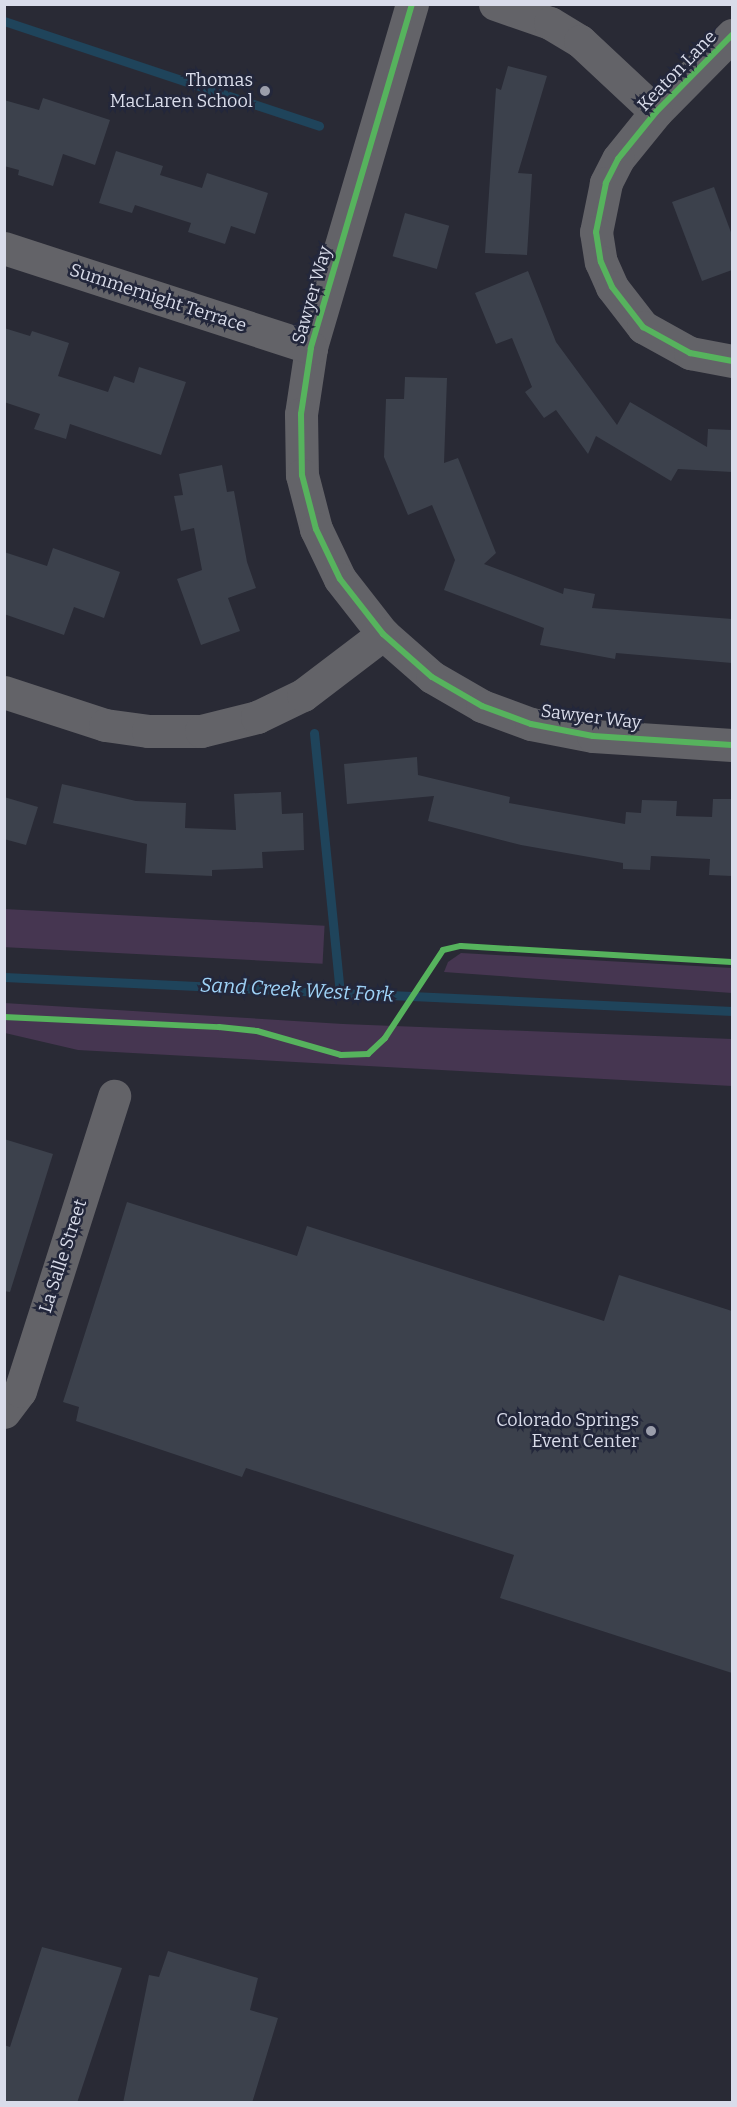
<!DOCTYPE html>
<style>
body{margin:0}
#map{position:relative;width:737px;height:2107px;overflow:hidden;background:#292a35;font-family:Bitter,serif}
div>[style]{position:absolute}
.green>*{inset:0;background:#463651;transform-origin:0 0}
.stream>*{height:9px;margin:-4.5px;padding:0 4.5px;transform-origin:4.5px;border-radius:4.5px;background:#1f445b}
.building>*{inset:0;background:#3c414c;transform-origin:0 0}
.path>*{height:4px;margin-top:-2px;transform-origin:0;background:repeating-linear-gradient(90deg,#5f6066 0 3px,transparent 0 6px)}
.street>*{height:33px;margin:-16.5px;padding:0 16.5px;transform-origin:16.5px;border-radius:16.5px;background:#636368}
.cycleway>*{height:6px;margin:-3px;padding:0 3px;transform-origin:3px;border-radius:3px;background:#56b35d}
.dots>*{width:16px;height:16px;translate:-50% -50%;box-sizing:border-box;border:3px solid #23273b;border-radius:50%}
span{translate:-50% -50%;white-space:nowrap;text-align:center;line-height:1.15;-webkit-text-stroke:5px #23273b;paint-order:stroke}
.street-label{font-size:18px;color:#d9dcea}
.poi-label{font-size:18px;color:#d9dcea}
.right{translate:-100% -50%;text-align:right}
.water-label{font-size:20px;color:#9fd3f7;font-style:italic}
.frame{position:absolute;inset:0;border:6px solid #d9dcea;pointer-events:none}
</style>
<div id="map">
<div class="green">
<div style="left:4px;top:909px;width:321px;height:38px;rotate:3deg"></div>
<div style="clip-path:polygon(461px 953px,732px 968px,732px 993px,444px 972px,448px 962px)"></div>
<div style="clip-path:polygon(4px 1003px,343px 1024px,732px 1039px,732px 1086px,78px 1050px,5px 1033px)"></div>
</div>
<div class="stream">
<div style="left:4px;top:21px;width:332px;rotate:18.4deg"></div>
<div style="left:314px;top:733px;width:260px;rotate:84.3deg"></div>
<div style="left:4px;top:977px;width:729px;rotate:2.67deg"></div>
</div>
<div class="building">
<div style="clip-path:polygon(508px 66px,547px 76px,518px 173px,532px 174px,527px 255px,485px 253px,496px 88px,501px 90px)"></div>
<div style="clip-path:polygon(43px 98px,110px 120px,95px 165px,63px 154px,53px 186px,18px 175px,19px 170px,4px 166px,4px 100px,39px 110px)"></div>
<div style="clip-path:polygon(116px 151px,163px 166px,160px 175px,202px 188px,207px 173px,268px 193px,255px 234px,231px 226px,225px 244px,188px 232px,191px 223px,135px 205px,132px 213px,99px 203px)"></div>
<div style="clip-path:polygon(714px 187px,732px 235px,732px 270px,702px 281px,672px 202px)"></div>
<div style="left:405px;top:213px;width:46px;height:45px;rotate:16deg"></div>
<div style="clip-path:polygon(528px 271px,556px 342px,617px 425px,630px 402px,707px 447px,708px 429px,732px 430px,732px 472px,678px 469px,671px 481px,596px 436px,588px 454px,556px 410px,544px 418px,525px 392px,532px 387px,512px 338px,496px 344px,475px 293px)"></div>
<div style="clip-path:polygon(4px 328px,30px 336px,32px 331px,69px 343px,58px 376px,108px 392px,114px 376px,134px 383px,139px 367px,186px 382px,161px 455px,70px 424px,66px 439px,34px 429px,40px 414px,4px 402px)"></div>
<div style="clip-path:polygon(405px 377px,447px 378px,444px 463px,458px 458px,496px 553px,484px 564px,563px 594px,564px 588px,595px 594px,592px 608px,732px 619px,732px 663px,616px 653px,615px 659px,540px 645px,544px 628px,444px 590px,455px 560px,432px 505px,408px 515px,384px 457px,386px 399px,404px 399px)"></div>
<div style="clip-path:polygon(222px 465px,227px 492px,234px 491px,247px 562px,256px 588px,228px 598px,240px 631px,201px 645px,177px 579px,202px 570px,194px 528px,181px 531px,174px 496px,183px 495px,179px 474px)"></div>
<div style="clip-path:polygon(53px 548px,120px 572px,104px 618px,74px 607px,64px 635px,4px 614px,4px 552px,47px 566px)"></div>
<div style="clip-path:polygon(417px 757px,418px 775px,510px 797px,509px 803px,625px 824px,626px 812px,641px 813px,642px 800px,677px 801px,676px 816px,712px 817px,713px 799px,732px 799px,732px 876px,709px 875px,710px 859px,651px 856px,650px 870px,623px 869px,623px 863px,521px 845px,428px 821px,434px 796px,347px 804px,344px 764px)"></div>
<div style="clip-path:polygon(62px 784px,136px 801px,186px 803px,185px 828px,236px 830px,234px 794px,281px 792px,282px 814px,303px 813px,304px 850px,262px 852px,263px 868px,212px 870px,212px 876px,145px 873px,147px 844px,53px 823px)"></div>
<div style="clip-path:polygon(4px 797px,38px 807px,26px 845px,4px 839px)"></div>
<div style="clip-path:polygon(4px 1139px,53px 1154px,10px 1292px,4px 1291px)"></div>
<div style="clip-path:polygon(127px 1202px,297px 1256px,307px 1226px,604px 1321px,619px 1275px,732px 1311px,732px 1673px,500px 1598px,514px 1555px,246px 1468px,242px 1477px,76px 1421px,79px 1407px,63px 1402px)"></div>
<div style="clip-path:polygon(42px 1947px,122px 1968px,77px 2103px,4px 2103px,4px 2045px,10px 2047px)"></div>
<div style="clip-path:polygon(168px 1951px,258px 1978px,250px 2010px,278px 2018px,252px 2103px,123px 2103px,149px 1975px,159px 1977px)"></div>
</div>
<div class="path">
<div style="left:385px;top:1038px;width:105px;rotate:-56.6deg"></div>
</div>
<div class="street">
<div style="left:412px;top:4px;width:359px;rotate:106.4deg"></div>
<div style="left:311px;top:348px;width:67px;rotate:98.6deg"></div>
<div style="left:301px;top:414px;width:61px;rotate:89.1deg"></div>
<div style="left:302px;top:475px;width:56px;rotate:75.5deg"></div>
<div style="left:316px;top:529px;width:55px;rotate:64.4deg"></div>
<div style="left:340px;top:579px;width:70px;rotate:52deg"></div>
<div style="left:383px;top:634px;width:65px;rotate:41.3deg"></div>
<div style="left:432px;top:677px;width:58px;rotate:30.1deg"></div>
<div style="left:482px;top:706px;width:52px;rotate:20.2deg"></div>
<div style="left:531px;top:724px;width:63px;rotate:11deg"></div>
<div style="left:593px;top:736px;width:139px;rotate:3.7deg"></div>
<div style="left:495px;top:4px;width:58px;rotate:19.1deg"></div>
<div style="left:550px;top:23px;width:35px;rotate:31deg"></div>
<div style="left:580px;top:41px;width:104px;rotate:43.1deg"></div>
<div style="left:732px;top:35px;width:108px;rotate:134.6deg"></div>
<div style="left:656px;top:112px;width:60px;rotate:129deg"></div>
<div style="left:618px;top:159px;width:27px;rotate:117deg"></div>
<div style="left:606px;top:183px;width:50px;rotate:101.5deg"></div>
<div style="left:596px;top:232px;width:30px;rotate:81deg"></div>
<div style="left:601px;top:262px;width:27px;rotate:66deg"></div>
<div style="left:612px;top:287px;width:51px;rotate:52.2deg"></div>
<div style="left:643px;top:327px;width:54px;rotate:29deg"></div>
<div style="left:690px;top:353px;width:43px;rotate:10.8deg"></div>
<div style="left:4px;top:248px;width:323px;rotate:18deg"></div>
<div style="left:4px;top:692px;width:106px;rotate:18.1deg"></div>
<div style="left:105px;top:725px;width:43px;rotate:7.9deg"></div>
<div style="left:148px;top:731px;width:53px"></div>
<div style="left:201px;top:731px;width:58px;rotate:-14deg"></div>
<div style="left:257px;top:717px;width:51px;rotate:-25.6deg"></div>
<div style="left:303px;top:695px;width:101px;rotate:-37.3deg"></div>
<div style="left:4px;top:1412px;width:26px;rotate:-53deg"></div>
<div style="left:20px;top:1391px;width:310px;rotate:-72.3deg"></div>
</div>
<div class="cycleway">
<div style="left:412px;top:4px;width:359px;rotate:106.4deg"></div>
<div style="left:311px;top:348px;width:67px;rotate:98.6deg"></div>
<div style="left:301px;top:414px;width:61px;rotate:89.1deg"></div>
<div style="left:302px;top:475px;width:56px;rotate:75.5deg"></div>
<div style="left:316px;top:529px;width:55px;rotate:64.4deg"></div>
<div style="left:340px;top:579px;width:70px;rotate:52deg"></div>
<div style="left:383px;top:634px;width:65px;rotate:41.3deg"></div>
<div style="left:432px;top:677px;width:58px;rotate:30.1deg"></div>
<div style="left:482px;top:706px;width:52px;rotate:20.2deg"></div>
<div style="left:531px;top:724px;width:63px;rotate:11deg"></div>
<div style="left:593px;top:736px;width:139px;rotate:3.7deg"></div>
<div style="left:732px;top:35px;width:108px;rotate:134.6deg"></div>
<div style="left:656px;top:112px;width:60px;rotate:129deg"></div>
<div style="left:618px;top:159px;width:27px;rotate:117deg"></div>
<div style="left:606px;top:183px;width:50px;rotate:101.5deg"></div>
<div style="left:596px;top:232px;width:30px;rotate:81deg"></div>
<div style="left:601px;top:262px;width:27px;rotate:66deg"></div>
<div style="left:612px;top:287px;width:51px;rotate:52.2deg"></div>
<div style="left:643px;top:327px;width:54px;rotate:29deg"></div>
<div style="left:690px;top:353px;width:43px;rotate:10.8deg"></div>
<div style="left:4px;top:1017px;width:215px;rotate:2.7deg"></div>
<div style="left:219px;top:1027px;width:38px;rotate:6deg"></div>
<div style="left:257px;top:1031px;width:87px;rotate:15.9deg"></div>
<div style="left:341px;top:1055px;width:27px;rotate:-2deg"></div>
<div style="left:368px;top:1054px;width:23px;rotate:-43deg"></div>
<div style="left:385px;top:1038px;width:105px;rotate:-56.6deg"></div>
<div style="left:443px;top:950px;width:18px;rotate:-13deg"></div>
<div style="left:461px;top:946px;width:271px;rotate:3.4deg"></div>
</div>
<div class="dots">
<div style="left:265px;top:91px;background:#9b9eab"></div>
<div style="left:651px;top:1431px;background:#9b9eab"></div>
</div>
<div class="street-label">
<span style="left:677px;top:71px;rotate:-46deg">Keaton Lane</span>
<span style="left:312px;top:295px;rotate:-74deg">Sawyer Way</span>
<span style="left:158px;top:298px;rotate:18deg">Summernight Terrace</span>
<span style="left:591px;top:717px;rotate:7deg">Sawyer Way</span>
<span style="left:63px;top:1256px;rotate:-72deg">La Salle Street</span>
</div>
<div class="poi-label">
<span class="right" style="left:253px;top:91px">Thomas<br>MacLaren School</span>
<span class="right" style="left:639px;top:1431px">Colorado Springs<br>Event Center</span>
</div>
<div class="water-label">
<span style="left:297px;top:990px;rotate:3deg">Sand Creek West Fork</span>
</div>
<div class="frame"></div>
</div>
